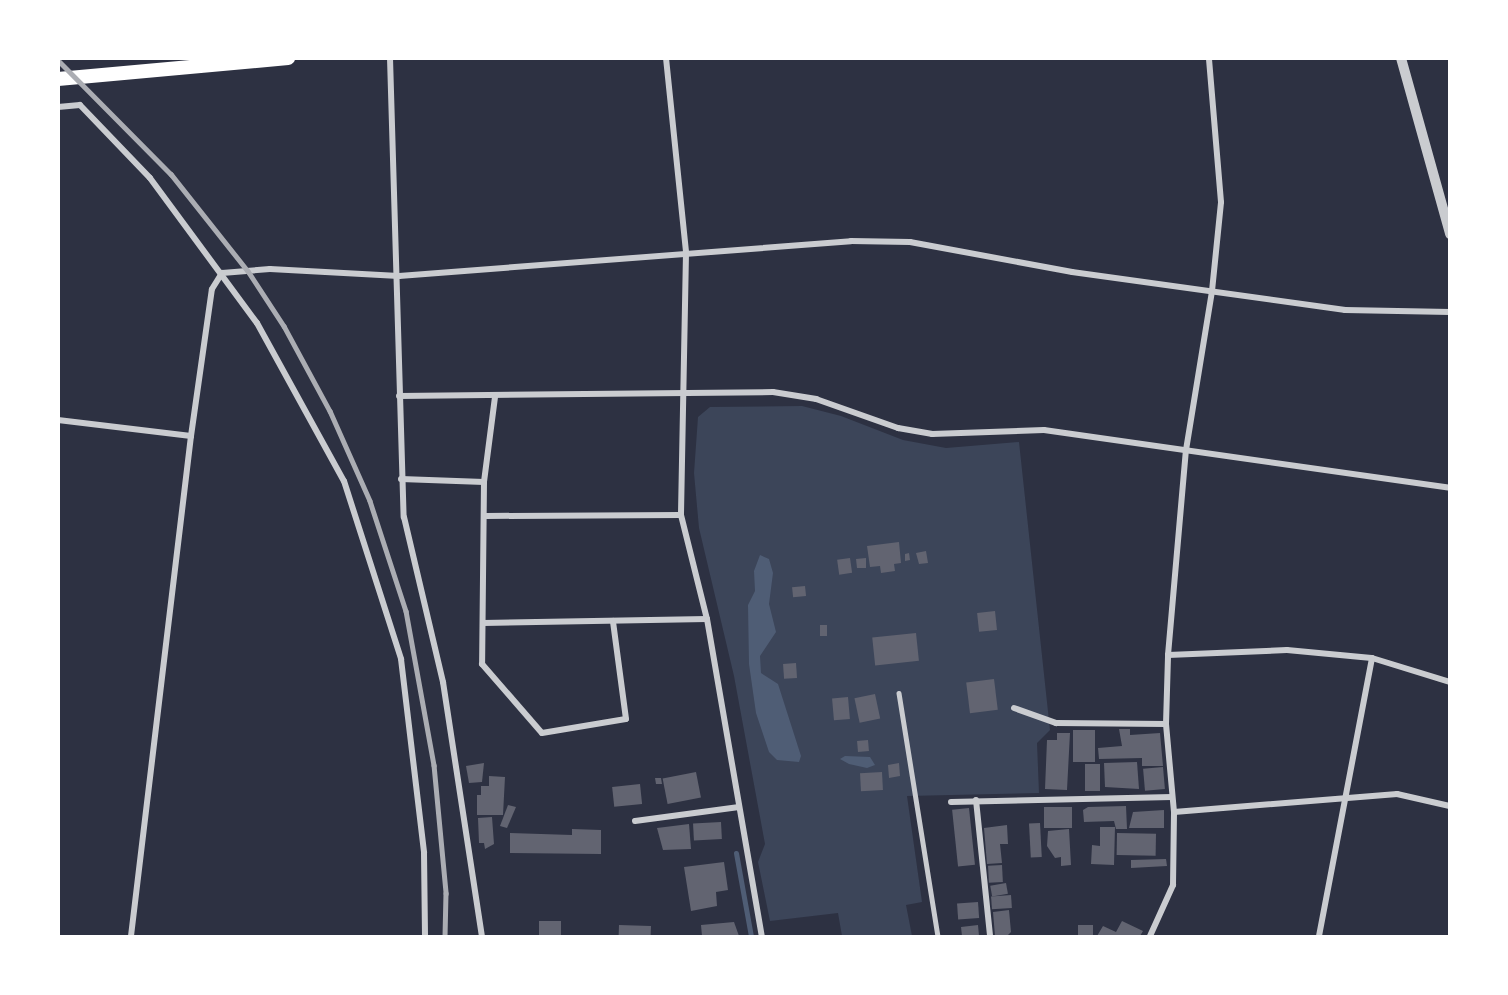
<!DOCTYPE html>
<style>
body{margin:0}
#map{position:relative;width:1508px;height:995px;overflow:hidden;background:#2d3142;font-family:"Roboto Condensed",sans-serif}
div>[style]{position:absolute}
.green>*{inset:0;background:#3c4559}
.water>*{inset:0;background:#4f5d75}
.stream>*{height:5px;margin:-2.5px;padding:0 2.5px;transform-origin:2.5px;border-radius:2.5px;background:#4f5d75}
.building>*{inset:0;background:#626471;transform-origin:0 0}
.service>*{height:4.5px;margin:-2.25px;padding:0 2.25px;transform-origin:2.25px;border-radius:2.25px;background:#caccd0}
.minor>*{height:6px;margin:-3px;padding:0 3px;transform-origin:3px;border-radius:3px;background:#caccd0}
.tertiary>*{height:10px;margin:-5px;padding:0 5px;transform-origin:5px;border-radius:5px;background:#caccd0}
.primary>*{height:14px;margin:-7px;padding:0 7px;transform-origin:7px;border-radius:7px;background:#fff}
.rail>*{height:4.5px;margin:-2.25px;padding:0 2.25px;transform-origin:2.25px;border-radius:2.25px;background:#abadb3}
span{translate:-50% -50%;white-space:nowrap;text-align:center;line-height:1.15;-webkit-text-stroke:5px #fff;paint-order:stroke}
.frame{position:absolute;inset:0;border:60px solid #fff;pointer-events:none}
</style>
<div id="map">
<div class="green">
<div style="clip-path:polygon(802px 406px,841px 416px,903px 440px,946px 448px,1019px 442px,1050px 730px,1037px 743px,1039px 793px,907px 796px,922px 902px,906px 905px,912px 936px,842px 936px,838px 913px,770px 921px,758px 862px,765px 844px,734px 676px,699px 528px,694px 473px,698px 417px,710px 407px)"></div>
</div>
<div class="water">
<div style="clip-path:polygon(760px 555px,769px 559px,773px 573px,769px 604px,776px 632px,760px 656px,761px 673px,778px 684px,801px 756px,799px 762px,777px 760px,769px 752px,756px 713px,749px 664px,748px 605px,755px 591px,754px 571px)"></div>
<div style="clip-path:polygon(845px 756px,870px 757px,875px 765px,867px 768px,849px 764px,840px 759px)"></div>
</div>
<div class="stream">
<div style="left:736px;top:853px;width:84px;rotate:79.8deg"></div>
</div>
<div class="building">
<div style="clip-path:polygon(899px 542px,901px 563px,894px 564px,895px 571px,881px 573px,880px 566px,870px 567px,867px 546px)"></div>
<div style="clip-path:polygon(926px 551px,928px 563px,919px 564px,916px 553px)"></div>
<div style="clip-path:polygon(909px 553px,910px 560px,905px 561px,905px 554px)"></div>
<div style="left:850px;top:558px;width:15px;height:13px;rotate:82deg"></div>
<div style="clip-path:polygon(866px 558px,866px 568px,857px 568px,856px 559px)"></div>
<div style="left:805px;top:586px;width:10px;height:13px;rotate:84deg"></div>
<div style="left:995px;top:611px;width:19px;height:18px;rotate:84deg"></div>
<div style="left:820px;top:625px;width:7px;height:11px"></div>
<div style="left:916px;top:633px;width:28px;height:44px;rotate:84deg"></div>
<div style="left:796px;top:663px;width:15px;height:13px;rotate:86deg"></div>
<div style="left:994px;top:679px;width:31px;height:28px;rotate:83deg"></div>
<div style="left:875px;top:694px;width:25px;height:21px;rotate:78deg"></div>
<div style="left:848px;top:697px;width:22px;height:16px;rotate:85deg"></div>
<div style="clip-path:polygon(1119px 729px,1130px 729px,1130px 735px,1160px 733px,1163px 766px,1142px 766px,1142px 758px,1099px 759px,1098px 748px,1122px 746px)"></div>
<div style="left:1073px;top:730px;width:22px;height:32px"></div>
<div style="clip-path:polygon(1057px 733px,1070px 733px,1067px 790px,1045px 789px,1047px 740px,1057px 740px)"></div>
<div style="left:868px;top:740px;width:11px;height:11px;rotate:85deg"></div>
<div style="clip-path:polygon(1137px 762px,1139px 789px,1105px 787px,1104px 763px)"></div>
<div style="clip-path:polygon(484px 763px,482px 782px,469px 783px,466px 766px)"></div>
<div style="clip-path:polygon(899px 763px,900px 776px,889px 778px,888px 765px)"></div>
<div style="left:1085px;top:764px;width:15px;height:27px"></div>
<div style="left:1163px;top:767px;width:22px;height:20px;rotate:85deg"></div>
<div style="left:696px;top:772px;width:26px;height:34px;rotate:79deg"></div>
<div style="left:882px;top:772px;width:18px;height:22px;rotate:87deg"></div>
<div style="clip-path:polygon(489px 776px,505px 777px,503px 815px,477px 815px,477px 795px,481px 795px,481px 786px,489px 786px)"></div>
<div style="clip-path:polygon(655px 778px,661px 778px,662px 784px,656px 784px)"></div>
<div style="left:640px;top:784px;width:20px;height:28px;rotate:84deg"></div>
<div style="clip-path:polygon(508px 805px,516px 807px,507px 828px,500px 826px)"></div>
<div style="clip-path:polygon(1126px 806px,1127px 829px,1116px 829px,1114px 821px,1084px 822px,1083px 810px,1088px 807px)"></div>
<div style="left:1044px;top:807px;width:28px;height:21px"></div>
<div style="left:969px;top:808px;width:57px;height:17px;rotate:84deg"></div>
<div style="clip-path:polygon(1164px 810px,1164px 828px,1129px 828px,1133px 812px)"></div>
<div style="clip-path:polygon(492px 817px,494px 844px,485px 849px,484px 843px,479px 843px,478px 818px)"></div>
<div style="left:721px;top:822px;width:17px;height:28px;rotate:87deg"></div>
<div style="left:1040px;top:823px;width:34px;height:11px;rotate:87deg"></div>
<div style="clip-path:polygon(689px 824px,691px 849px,663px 850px,657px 828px)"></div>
<div style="clip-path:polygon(1007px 825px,1008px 844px,1000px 844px,1002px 863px,987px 864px,984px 828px)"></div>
<div style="clip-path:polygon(1100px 827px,1115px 827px,1114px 865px,1091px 864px,1092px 845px,1100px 846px)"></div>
<div style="clip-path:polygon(572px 829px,601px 830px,601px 854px,510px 853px,510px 833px,572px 835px)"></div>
<div style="clip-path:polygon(1069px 829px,1071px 865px,1061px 866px,1061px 857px,1055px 858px,1047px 846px,1048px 831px)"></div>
<div style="left:1117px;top:833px;width:39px;height:22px;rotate:1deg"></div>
<div style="clip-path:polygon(1166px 859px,1167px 866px,1131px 868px,1131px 860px)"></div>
<div style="clip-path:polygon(724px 862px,728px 890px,716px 892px,717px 906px,691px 911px,684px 867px)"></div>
<div style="left:1002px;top:865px;width:17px;height:14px;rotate:87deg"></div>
<div style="left:1006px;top:883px;width:11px;height:16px;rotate:80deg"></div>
<div style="left:1011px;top:895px;width:13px;height:20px;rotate:86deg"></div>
<div style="left:978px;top:902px;width:16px;height:21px;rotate:86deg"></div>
<div style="clip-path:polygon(1009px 910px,1011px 932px,1007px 936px,995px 936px,993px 912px)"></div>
<div style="left:539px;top:921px;width:22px;height:15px"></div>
<div style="clip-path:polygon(1122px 921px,1143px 931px,1140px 936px,1097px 936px,1103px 926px,1116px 932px)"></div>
<div style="clip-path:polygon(734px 922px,739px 936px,702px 936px,701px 925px)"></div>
<div style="left:619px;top:925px;width:32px;height:11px;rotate:2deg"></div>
<div style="clip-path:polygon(978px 925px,979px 936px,962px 936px,961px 927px)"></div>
<div style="left:1078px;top:925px;width:15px;height:11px"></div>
</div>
<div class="service">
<div style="left:899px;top:693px;width:246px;rotate:80.9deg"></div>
</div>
<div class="minor">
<div style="left:390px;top:58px;width:459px;rotate:88.3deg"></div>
<div style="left:404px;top:517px;width:170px;rotate:76.7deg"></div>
<div style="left:443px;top:682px;width:257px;rotate:81.3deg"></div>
<div style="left:666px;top:58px;width:196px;rotate:84.1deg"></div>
<div style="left:686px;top:253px;width:262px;rotate:91.1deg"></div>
<div style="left:681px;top:515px;width:107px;rotate:76deg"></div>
<div style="left:707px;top:619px;width:322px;rotate:80.2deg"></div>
<div style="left:58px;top:107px;width:22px;rotate:-5deg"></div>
<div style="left:80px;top:105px;width:101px;rotate:46.2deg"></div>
<div style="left:150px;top:178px;width:180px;rotate:53.6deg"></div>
<div style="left:257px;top:323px;width:180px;rotate:61.2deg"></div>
<div style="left:344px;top:481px;width:187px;rotate:72.2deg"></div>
<div style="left:401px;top:659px;width:195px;rotate:83.2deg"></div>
<div style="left:424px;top:853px;width:83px;rotate:89.3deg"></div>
<div style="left:222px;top:273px;width:48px;rotate:-4.8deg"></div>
<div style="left:270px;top:269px;width:129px;rotate:3.1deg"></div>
<div style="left:399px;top:276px;width:453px;rotate:-4.4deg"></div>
<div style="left:851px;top:241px;width:59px;rotate:1deg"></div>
<div style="left:910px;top:242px;width:165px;rotate:10.5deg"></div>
<div style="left:1072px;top:272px;width:276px;rotate:7.9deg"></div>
<div style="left:1345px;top:310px;width:105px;rotate:1.1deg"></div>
<div style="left:399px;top:396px;width:374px;rotate:-0.6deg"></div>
<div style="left:773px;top:392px;width:44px;rotate:9.2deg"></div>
<div style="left:816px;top:399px;width:87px;rotate:19.5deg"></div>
<div style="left:898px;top:428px;width:35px;rotate:10deg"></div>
<div style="left:932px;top:434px;width:112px;rotate:-2deg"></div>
<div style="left:1044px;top:430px;width:410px;rotate:8.1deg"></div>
<div style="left:495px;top:397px;width:86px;rotate:97.4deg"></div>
<div style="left:484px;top:482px;width:182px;rotate:90.6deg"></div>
<div style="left:482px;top:664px;width:91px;rotate:49deg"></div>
<div style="left:542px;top:733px;width:85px;rotate:-9.5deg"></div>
<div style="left:626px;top:719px;width:99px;rotate:-97.6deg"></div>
<div style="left:58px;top:420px;width:134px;rotate:6.9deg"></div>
<div style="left:401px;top:479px;width:83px;rotate:2.1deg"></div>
<div style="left:486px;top:516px;width:195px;rotate:-0.3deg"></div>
<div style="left:483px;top:623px;width:224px;rotate:-1deg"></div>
<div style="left:1168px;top:655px;width:119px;rotate:-2.4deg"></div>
<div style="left:1287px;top:650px;width:85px;rotate:5.4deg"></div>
<div style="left:1372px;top:658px;width:82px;rotate:17.1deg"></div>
<div style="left:1014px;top:708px;width:45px;rotate:19.7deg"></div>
<div style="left:1056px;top:723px;width:110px;rotate:0.5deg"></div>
<div style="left:976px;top:800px;width:137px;rotate:84.1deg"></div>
<div style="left:951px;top:802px;width:221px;rotate:-1.3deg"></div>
<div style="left:1174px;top:812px;width:224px;rotate:-4.6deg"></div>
<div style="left:1397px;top:794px;width:54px;rotate:12.8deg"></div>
<div style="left:635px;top:821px;width:105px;rotate:-7.7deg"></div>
<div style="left:131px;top:936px;width:504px;rotate:-83.16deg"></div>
<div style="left:191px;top:436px;width:148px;rotate:-81.9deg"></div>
<div style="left:212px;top:289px;width:19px;rotate:-58deg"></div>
<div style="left:1150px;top:936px;width:56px;rotate:-65.7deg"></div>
<div style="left:1173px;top:885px;width:73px;rotate:-89.2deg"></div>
<div style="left:1174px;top:812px;width:88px;rotate:-95.2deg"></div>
<div style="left:1166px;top:724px;width:69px;rotate:-88.3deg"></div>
<div style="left:1168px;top:655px;width:206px;rotate:-85deg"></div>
<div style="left:1186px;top:450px;width:161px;rotate:-80.7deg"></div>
<div style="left:1212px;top:291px;width:89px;rotate:-84.2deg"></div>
<div style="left:1221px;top:202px;width:144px;rotate:-94.8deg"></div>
<div style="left:1319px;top:936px;width:283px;rotate:-79.2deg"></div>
</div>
<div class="tertiary">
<div style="left:1401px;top:58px;width:183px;rotate:74.4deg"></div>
</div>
<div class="primary">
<div style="left:58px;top:79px;width:231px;rotate:-5.2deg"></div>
</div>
<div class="rail">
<div style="left:58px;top:60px;width:161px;rotate:45.3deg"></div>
<div style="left:171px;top:174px;width:124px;rotate:51.6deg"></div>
<div style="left:248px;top:271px;width:66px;rotate:56.8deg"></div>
<div style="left:284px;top:326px;width:97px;rotate:61.6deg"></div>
<div style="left:330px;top:411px;width:98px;rotate:66deg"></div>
<div style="left:370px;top:501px;width:116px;rotate:71.9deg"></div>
<div style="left:406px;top:611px;width:157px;rotate:79.7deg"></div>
<div style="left:434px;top:765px;width:129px;rotate:84.6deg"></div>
<div style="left:446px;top:893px;width:43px;rotate:91.3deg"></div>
</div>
<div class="frame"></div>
</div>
